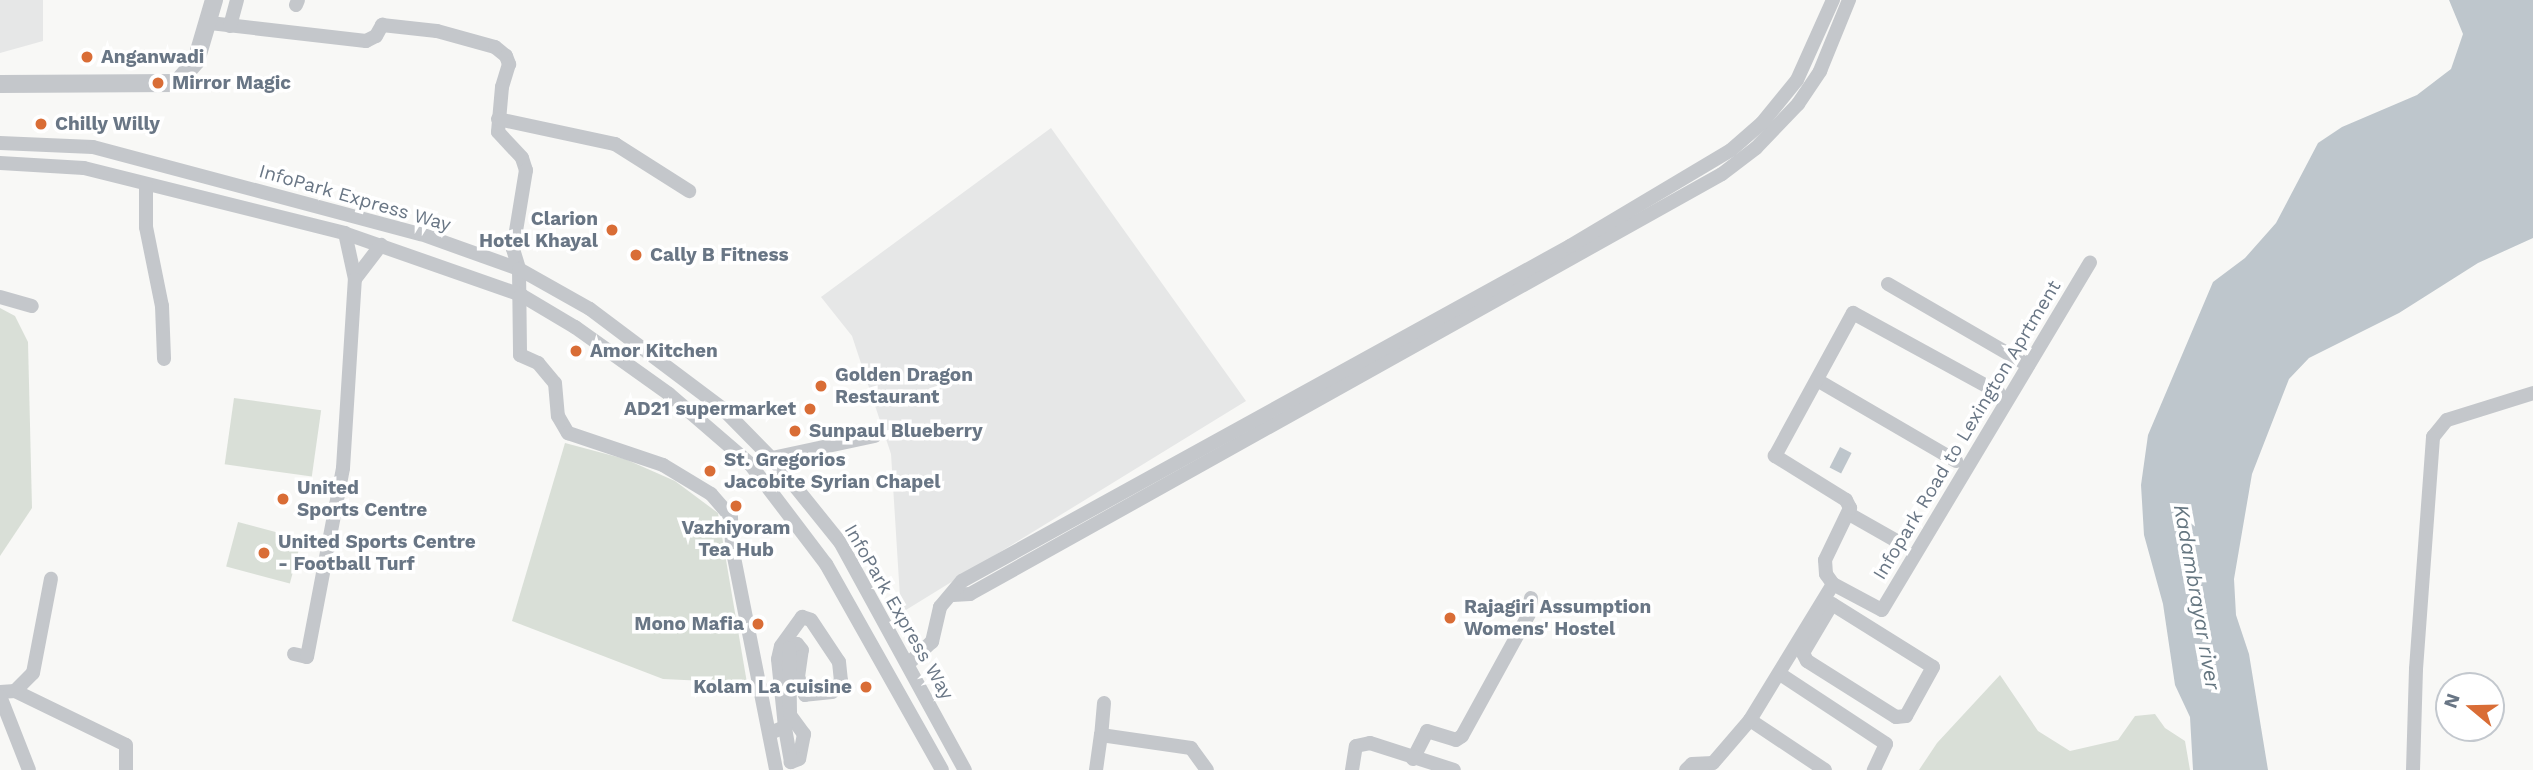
<!DOCTYPE html>
<style>
body{margin:0}
#map{position:relative;width:2533px;height:770px;overflow:hidden;background:#f8f8f6;font-family:"Work Sans",sans-serif}
div>[style]{position:absolute}
.built>*{inset:0;background:#e6e7e7}
.green>*{inset:0;background:#d9dfd7;transform-origin:0 0}
.water>*{inset:0;background:#bec6cc;transform-origin:0 0}
.minor>*{height:14px;margin:-7px;padding:0 7px;transform-origin:7px;border-radius:7px;background:#c4c7cb}
.tertiary>*{height:18px;margin:-9px;padding:0 9px;transform-origin:9px;border-radius:9px;background:#c4c7cb}
.dots>*{width:19px;height:19px;translate:-50% -50%;box-sizing:border-box;border:4px solid #fff;border-radius:50%}
span{translate:-50% -50%;white-space:nowrap;text-align:center;line-height:1.15;-webkit-text-stroke:7px #fff;paint-order:stroke}
.poi-label{font-size:19px;color:#697685;font-weight:700}
.left{translate:0 -50%;text-align:left}
.right{translate:-100% -50%;text-align:right}
.street-label{font-size:19px;color:#697685}
.water-label{font-size:21px;color:#657680;font-style:italic}
.north{position:absolute;left:2435px;top:672px;width:70px;height:70px;box-sizing:border-box;background:#fff;border:2px solid #c3c8ce;border-radius:50%;rotate:289deg;font-size:19px;font-weight:700;line-height:28px;text-align:center;color:#697685}
.north::after{content:'';display:block;margin:auto;width:24px;height:32px;background:#d96d36;clip-path:polygon(50% 0,100% 100%,50% 72%,0 100%)}
</style>
<div id="map">
<div class="built">
<div style="clip-path:polygon(0 0,43px 0,43px 41px,0 53px)"></div>
<div style="clip-path:polygon(1051px 128px,1246px 401px,901px 613px,891px 454px,852px 336px,821px 297px)"></div>
</div>
<div class="green">
<div style="clip-path:polygon(0 308px,15px 316px,28px 342px,32px 508px,0 556px)"></div>
<div style="left:234px;top:398px;width:88px;height:67px;rotate:8deg"></div>
<div style="clip-path:polygon(565px 443px,625px 459px,675px 481px,718px 513px,747px 683px,663px 679px,512px 621px)"></div>
<div style="left:238px;top:522px;width:66px;height:46px;rotate:15deg"></div>
<div style="clip-path:polygon(2000px 675px,2038px 731px,2070px 751px,2118px 740px,2135px 716px,2155px 714px,2165px 728px,2185px 741px,2190px 770px,1919px 770px,1937px 743px)"></div>
</div>
<div class="water">
<div style="clip-path:polygon(2449px 0,2533px 0,2533px 238px,2478px 263px,2399px 313px,2309px 358px,2289px 379px,2252px 474px,2234px 579px,2236px 615px,2249px 654px,2268px 770px,2193px 770px,2190px 717px,2175px 685px,2163px 604px,2144px 535px,2141px 485px,2148px 435px,2213px 282px,2245px 258px,2276px 223px,2318px 143px,2342px 127px,2417px 95px,2451px 69px,2463px 34px)"></div>
<div style="left:1840px;top:447px;width:13px;height:23px;rotate:27deg"></div>
</div>
<div class="minor">
<div style="left:296px;top:5px;width:5px;rotate:-68deg"></div>
<div style="left:210px;top:23px;width:157px;rotate:6.6deg"></div>
<div style="left:366px;top:41px;width:11px;rotate:-27deg"></div>
<div style="left:376px;top:36px;width:13px;rotate:-61deg"></div>
<div style="left:382px;top:25px;width:55px;rotate:6.2deg"></div>
<div style="left:437px;top:31px;width:60px;rotate:15.4deg"></div>
<div style="left:495px;top:47px;width:14px;rotate:39deg"></div>
<div style="left:506px;top:56px;width:9px;rotate:69deg"></div>
<div style="left:509px;top:64px;width:24px;rotate:107deg"></div>
<div style="left:502px;top:87px;width:45px;rotate:95.1deg"></div>
<div style="left:498px;top:132px;width:35px;rotate:47deg"></div>
<div style="left:522px;top:158px;width:13px;rotate:72deg"></div>
<div style="left:526px;top:170px;width:80px;rotate:99.3deg"></div>
<div style="left:513px;top:249px;width:21px;rotate:73deg"></div>
<div style="left:519px;top:269px;width:86px;rotate:89.3deg"></div>
<div style="left:520px;top:355px;width:20px;rotate:24deg"></div>
<div style="left:538px;top:363px;width:26px;rotate:50deg"></div>
<div style="left:555px;top:383px;width:33px;rotate:85deg"></div>
<div style="left:558px;top:416px;width:20px;rotate:60deg"></div>
<div style="left:568px;top:433px;width:100px;rotate:18.6deg"></div>
<div style="left:663px;top:465px;width:56px;rotate:31.1deg"></div>
<div style="left:711px;top:494px;width:30px;rotate:49deg"></div>
<div style="left:731px;top:517px;width:30px;rotate:88deg"></div>
<div style="left:732px;top:547px;width:227px;rotate:78.8deg"></div>
<div style="left:230px;top:26px;width:27px;rotate:-75deg"></div>
<div style="left:498px;top:119px;width:120px;rotate:12.1deg"></div>
<div style="left:615px;top:144px;width:88px;rotate:32.4deg"></div>
<div style="left:0;top:143px;width:93px;rotate:2.5deg"></div>
<div style="left:93px;top:147px;width:339px;rotate:14.9deg"></div>
<div style="left:421px;top:234px;width:104px;rotate:19.7deg"></div>
<div style="left:519px;top:269px;width:81px;rotate:29.4deg"></div>
<div style="left:590px;top:309px;width:165px;rotate:36.9deg"></div>
<div style="left:722px;top:408px;width:78px;rotate:45.5deg"></div>
<div style="left:777px;top:464px;width:100px;rotate:51.1deg"></div>
<div style="left:840px;top:542px;width:260px;rotate:61.3deg"></div>
<div style="left:0;top:163px;width:84px;rotate:3.4deg"></div>
<div style="left:84px;top:168px;width:268px;rotate:14deg"></div>
<div style="left:344px;top:233px;width:188px;rotate:19.3deg"></div>
<div style="left:521px;top:295px;width:63px;rotate:30.7deg"></div>
<div style="left:575px;top:327px;width:115px;rotate:35.5deg"></div>
<div style="left:669px;top:394px;width:107px;rotate:40.8deg"></div>
<div style="left:750px;top:464px;width:126px;rotate:52.8deg"></div>
<div style="left:826px;top:564px;width:236px;rotate:60.6deg"></div>
<div style="left:146px;top:185px;width:42px;rotate:90deg"></div>
<div style="left:146px;top:227px;width:81px;rotate:78.6deg"></div>
<div style="left:162px;top:306px;width:53px;rotate:87.8deg"></div>
<div style="left:345px;top:233px;width:47px;rotate:77.7deg"></div>
<div style="left:355px;top:279px;width:43px;rotate:-52.6deg"></div>
<div style="left:1888px;top:284px;width:162px;rotate:30.1deg"></div>
<div style="left:0;top:297px;width:33px;rotate:16deg"></div>
<div style="left:1817px;top:380px;width:161px;rotate:30.2deg"></div>
<div style="left:772px;top:458px;width:105px;rotate:-12.1deg"></div>
<div style="left:1849px;top:514px;width:53px;rotate:29.5deg"></div>
<div style="left:1833px;top:584px;width:12px;rotate:-125deg"></div>
<div style="left:1826px;top:574px;width:14px;rotate:-94deg"></div>
<div style="left:1825px;top:560px;width:58px;rotate:-64.3deg"></div>
<div style="left:1850px;top:508px;width:9px;rotate:-117deg"></div>
<div style="left:1846px;top:500px;width:84px;rotate:-148.2deg"></div>
<div style="left:1775px;top:456px;width:163px;rotate:-61.4deg"></div>
<div style="left:1853px;top:313px;width:166px;rotate:28.7deg"></div>
<div style="left:953px;top:595px;width:17px;rotate:-3deg"></div>
<div style="left:970px;top:594px;width:861px;rotate:-29.18deg"></div>
<div style="left:1722px;top:174px;width:43px;rotate:-37.4deg"></div>
<div style="left:1756px;top:148px;width:61px;rotate:-46.3deg"></div>
<div style="left:1798px;top:104px;width:40px;rotate:-56deg"></div>
<div style="left:1820px;top:71px;width:77px;rotate:-67.8deg"></div>
<div style="left:1832px;top:604px;width:119px;rotate:32deg"></div>
<div style="left:1933px;top:667px;width:56px;rotate:118.9deg"></div>
<div style="left:1906px;top:716px;width:10px;rotate:174deg"></div>
<div style="left:1896px;top:717px;width:105px;rotate:-147.8deg"></div>
<div style="left:1807px;top:661px;width:9px;rotate:-117deg"></div>
<div style="left:1803px;top:653px;width:57px;rotate:-59.4deg"></div>
<div style="left:294px;top:654px;width:13px;rotate:13deg"></div>
<div style="left:307px;top:657px;width:192px;rotate:-79.2deg"></div>
<div style="left:343px;top:468px;width:189px;rotate:-86.4deg"></div>
<div style="left:908px;top:664px;width:33px;rotate:-43deg"></div>
<div style="left:932px;top:642px;width:36px;rotate:-77deg"></div>
<div style="left:940px;top:607px;width:34px;rotate:-50deg"></div>
<div style="left:962px;top:581px;width:694px;rotate:-28.85deg"></div>
<div style="left:1570px;top:246px;width:187px;rotate:-30.8deg"></div>
<div style="left:1731px;top:150px;width:41px;rotate:-41.1deg"></div>
<div style="left:1762px;top:123px;width:55px;rotate:-50.9deg"></div>
<div style="left:1797px;top:80px;width:88px;rotate:-65.8deg"></div>
<div style="left:1780px;top:674px;width:127px;rotate:33.4deg"></div>
<div style="left:1886px;top:744px;width:29px;rotate:115deg"></div>
<div style="left:15px;top:691px;width:123px;rotate:25.9deg"></div>
<div style="left:126px;top:745px;width:25px;rotate:90deg"></div>
<div style="left:0;top:692px;width:15px;rotate:-4deg"></div>
<div style="left:15px;top:691px;width:25px;rotate:-45deg"></div>
<div style="left:33px;top:673px;width:96px;rotate:-79.2deg"></div>
<div style="left:0;top:696px;width:79px;rotate:68.6deg"></div>
<div style="left:1104px;top:703px;width:32px;rotate:95deg"></div>
<div style="left:1101px;top:735px;width:91px;rotate:8.2deg"></div>
<div style="left:1191px;top:748px;width:27px;rotate:54deg"></div>
<div style="left:1750px;top:720px;width:90px;rotate:33.7deg"></div>
<div style="left:770px;top:733px;width:16px;rotate:-22deg"></div>
<div style="left:785px;top:727px;width:68px;rotate:-95.9deg"></div>
<div style="left:778px;top:659px;width:13px;rotate:-77deg"></div>
<div style="left:781px;top:646px;width:36px;rotate:-54deg"></div>
<div style="left:802px;top:617px;width:9px;rotate:18deg"></div>
<div style="left:811px;top:620px;width:50px;rotate:56.3deg"></div>
<div style="left:839px;top:662px;width:19px;rotate:84deg"></div>
<div style="left:841px;top:681px;width:14px;rotate:129deg"></div>
<div style="left:832px;top:692px;width:27px;rotate:174deg"></div>
<div style="left:805px;top:695px;width:19px;rotate:-111deg"></div>
<div style="left:798px;top:677px;width:27px;rotate:-82deg"></div>
<div style="left:802px;top:650px;width:8px;rotate:-130deg"></div>
<div style="left:797px;top:644px;width:9px;rotate:153deg"></div>
<div style="left:789px;top:648px;width:67px;rotate:89.1deg"></div>
<div style="left:790px;top:715px;width:24px;rotate:54deg"></div>
<div style="left:804px;top:734px;width:25px;rotate:101deg"></div>
<div style="left:799px;top:759px;width:9px;rotate:159deg"></div>
<div style="left:791px;top:762px;width:36px;rotate:-100deg"></div>
<div style="left:1413px;top:759px;width:31px;rotate:-63deg"></div>
<div style="left:1427px;top:731px;width:30px;rotate:17deg"></div>
<div style="left:1456px;top:740px;width:7px;rotate:-34deg"></div>
<div style="left:1462px;top:736px;width:139px;rotate:-61.2deg"></div>
<div style="left:1529px;top:614px;width:16px;rotate:-83deg"></div>
<div style="left:1096px;top:770px;width:35px;rotate:-82deg"></div>
<div style="left:1352px;top:770px;width:24px;rotate:-81deg"></div>
<div style="left:1356px;top:746px;width:14px;rotate:-12deg"></div>
<div style="left:1370px;top:743px;width:88px;rotate:17.8deg"></div>
<div style="left:1686px;top:770px;width:8px;rotate:-45deg"></div>
<div style="left:1692px;top:764px;width:21px;rotate:-3deg"></div>
<div style="left:1713px;top:763px;width:57px;rotate:-49.3deg"></div>
<div style="left:1750px;top:720px;width:159px;rotate:-58.6deg"></div>
<div style="left:1833px;top:584px;width:55px;rotate:28deg"></div>
<div style="left:1882px;top:610px;width:405px;rotate:-59.1deg"></div>
<div style="left:2413px;top:770px;width:101px;rotate:-88.3deg"></div>
<div style="left:2416px;top:669px;width:233px;rotate:-85.8deg"></div>
<div style="left:2433px;top:437px;width:22px;rotate:-51deg"></div>
<div style="left:2447px;top:420px;width:90px;rotate:-17.4deg"></div>
</div>
<div class="tertiary">
<div style="left:0;top:84px;width:177px;rotate:-0.3deg"></div>
<div style="left:177px;top:83px;width:29px;rotate:-49deg"></div>
<div style="left:196px;top:61px;width:64px;rotate:-73.6deg"></div>
</div>
<div class="dots">
<div style="left:87px;top:57px;background:#d96d36"></div>
<div style="left:158px;top:83px;background:#d96d36"></div>
<div style="left:41px;top:124px;background:#d96d36"></div>
<div style="left:612px;top:230px;background:#d96d36"></div>
<div style="left:636px;top:255px;background:#d96d36"></div>
<div style="left:576px;top:351px;background:#d96d36"></div>
<div style="left:821px;top:386px;background:#d96d36"></div>
<div style="left:810px;top:409px;background:#d96d36"></div>
<div style="left:795px;top:431px;background:#d96d36"></div>
<div style="left:710px;top:471px;background:#d96d36"></div>
<div style="left:283px;top:499px;background:#d96d36"></div>
<div style="left:736px;top:506px;background:#d96d36"></div>
<div style="left:264px;top:553px;background:#d96d36"></div>
<div style="left:1450px;top:618px;background:#d96d36"></div>
<div style="left:758px;top:624px;background:#d96d36"></div>
<div style="left:866px;top:687px;background:#d96d36"></div>
</div>
<div class="poi-label">
<span class="left" style="left:101px;top:57px">Anganwadi</span>
<span class="left" style="left:172px;top:83px">Mirror Magic</span>
<span class="left" style="left:55px;top:124px">Chilly Willy</span>
<span class="right" style="left:598px;top:230px">Clarion<br>Hotel Khayal</span>
<span class="left" style="left:650px;top:255px">Cally B Fitness</span>
<span class="left" style="left:590px;top:351px">Amor Kitchen</span>
<span class="left" style="left:835px;top:386px">Golden Dragon<br>Restaurant</span>
<span class="right" style="left:796px;top:409px">AD21 supermarket</span>
<span class="left" style="left:809px;top:431px">Sunpaul Blueberry</span>
<span class="left" style="left:724px;top:471px">St. Gregorios<br>Jacobite Syrian Chapel</span>
<span class="left" style="left:297px;top:499px">United<br>Sports Centre</span>
<span style="left:736px;top:539px">Vazhiyoram<br>Tea Hub</span>
<span class="left" style="left:278px;top:553px">United Sports Centre<br>- Football Turf</span>
<span class="left" style="left:1464px;top:618px">Rajagiri Assumption<br>Womens' Hostel</span>
<span class="right" style="left:744px;top:624px">Mono Mafia</span>
<span class="right" style="left:852px;top:687px">Kolam La cuisine</span>
</div>
<div class="street-label">
<span style="left:355px;top:198px;rotate:16deg">InfoPark Express Way</span>
<span style="left:1967px;top:430px;rotate:-59deg">Infopark Road to Lexington Aprtment</span>
<span style="left:899px;top:612px;rotate:60deg">InfoPark Express Way</span>
</div>
<div class="water-label">
<span style="left:2197px;top:597px;rotate:80deg">Kadambrayar river</span>
</div>
<div class="north">N</div>
</div>
